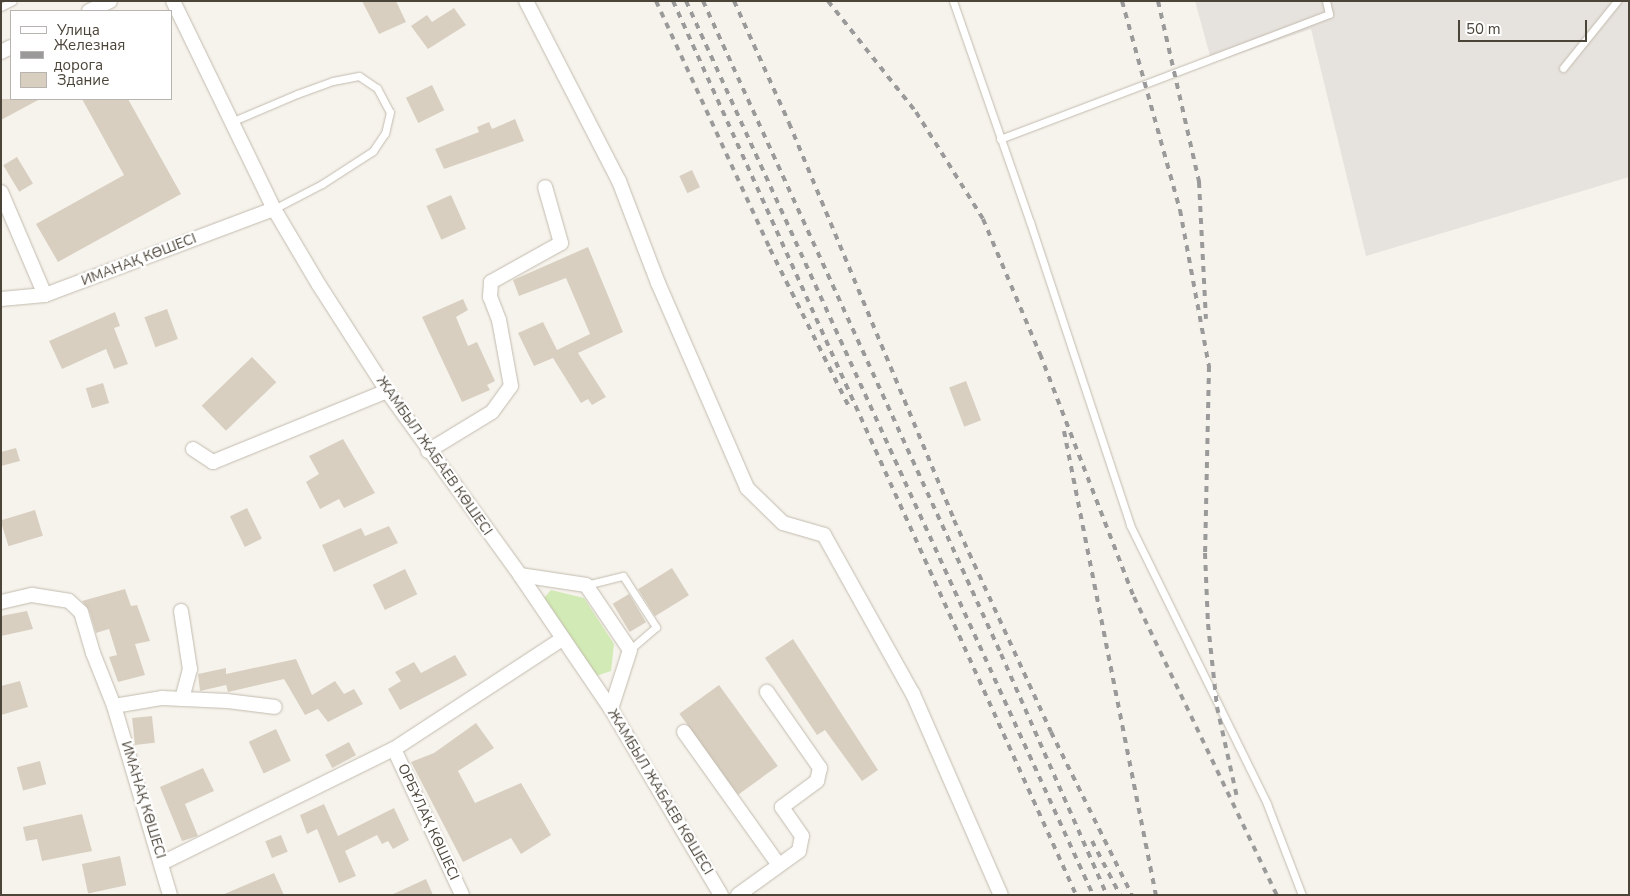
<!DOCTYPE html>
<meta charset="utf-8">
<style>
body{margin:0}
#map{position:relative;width:1630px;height:896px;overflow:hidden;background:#f6f3ec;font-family:"Nunito Sans",sans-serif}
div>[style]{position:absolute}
.industrial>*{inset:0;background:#e6e2dd}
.green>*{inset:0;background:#d2eab5}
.building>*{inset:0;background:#d8cfc1;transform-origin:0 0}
.roads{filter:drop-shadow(0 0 1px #c2bbae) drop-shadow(0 0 1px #c2bbae)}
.lane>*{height:7px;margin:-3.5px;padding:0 3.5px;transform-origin:3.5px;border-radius:3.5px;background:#fff}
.street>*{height:14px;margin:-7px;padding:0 7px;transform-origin:7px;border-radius:7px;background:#fff}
.rail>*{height:4px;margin-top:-2px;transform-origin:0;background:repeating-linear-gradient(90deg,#9a9a9a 0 6px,transparent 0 12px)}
span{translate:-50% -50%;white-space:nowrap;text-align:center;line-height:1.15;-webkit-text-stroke:4.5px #fff;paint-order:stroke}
.street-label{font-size:14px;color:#4b4439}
.frame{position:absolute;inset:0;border:2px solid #4b4439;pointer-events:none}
.legend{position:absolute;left:10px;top:10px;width:162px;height:90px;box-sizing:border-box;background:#fff;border:1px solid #b7b4b0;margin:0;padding:6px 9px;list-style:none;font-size:15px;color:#4b4439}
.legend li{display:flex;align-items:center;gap:10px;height:25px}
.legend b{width:25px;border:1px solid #b7b4b0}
.scale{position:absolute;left:1458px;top:20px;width:129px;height:22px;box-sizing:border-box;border:2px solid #4b4439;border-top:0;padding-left:6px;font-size:15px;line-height:18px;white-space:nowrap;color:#4b4439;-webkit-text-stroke:4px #fff;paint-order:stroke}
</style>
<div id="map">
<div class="industrial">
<div style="clip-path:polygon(1195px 1px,1629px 1px,1629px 177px,1366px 256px,1311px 29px,1212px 63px)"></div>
</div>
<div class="green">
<div style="clip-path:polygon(551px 590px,584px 598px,614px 644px,611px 671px,596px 676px,543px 599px)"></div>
</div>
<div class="building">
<div style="clip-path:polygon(362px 1px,396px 1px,406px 22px,379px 34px)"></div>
<div style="clip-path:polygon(454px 8px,466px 25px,428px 49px,411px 26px,427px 15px,432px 22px)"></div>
<div style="left:432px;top:85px;width:28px;height:29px;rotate:64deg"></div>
<div style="clip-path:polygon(1px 99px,40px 99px,1px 120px)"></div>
<div style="clip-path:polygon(82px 99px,128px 99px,181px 194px,58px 262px,36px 224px,124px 175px)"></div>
<div style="clip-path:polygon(515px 119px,524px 141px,444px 169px,435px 149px,479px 132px,477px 127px,489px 122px,492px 129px)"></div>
<div style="left:17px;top:157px;width:31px;height:16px;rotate:59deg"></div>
<div style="left:692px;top:170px;width:19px;height:14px;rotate:65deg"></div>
<div style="left:451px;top:195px;width:37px;height:27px;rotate:66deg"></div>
<div style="clip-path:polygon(588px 247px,623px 332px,578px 353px,606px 397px,592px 405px,588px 399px,581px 403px,553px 358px,534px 366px,518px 333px,543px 322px,557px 350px,590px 334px,566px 278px,519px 296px,513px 280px)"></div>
<div style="clip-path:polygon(463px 299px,468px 310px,456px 317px,468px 346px,477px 342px,495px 381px,487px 385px,490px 390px,462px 402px,422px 317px)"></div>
<div style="left:167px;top:309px;width:32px;height:24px;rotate:70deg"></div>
<div style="clip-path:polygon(115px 312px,120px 326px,114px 328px,128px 364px,114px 369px,106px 349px,62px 369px,49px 341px)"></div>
<div style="left:252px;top:357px;width:35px;height:70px;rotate:46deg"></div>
<div style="left:966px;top:381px;width:42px;height:18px;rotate:69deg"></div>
<div style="left:103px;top:383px;width:21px;height:18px;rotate:73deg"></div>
<div style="clip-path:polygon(343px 439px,375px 493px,344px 508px,339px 499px,320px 509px,306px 482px,319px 474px,309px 456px)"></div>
<div style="clip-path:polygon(16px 448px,20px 461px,1px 466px,1px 452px)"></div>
<div style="left:247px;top:508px;width:34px;height:19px;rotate:64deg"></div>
<div style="left:35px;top:510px;width:27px;height:36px;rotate:73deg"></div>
<div style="clip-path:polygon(389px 526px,398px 543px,334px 572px,322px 545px,361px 528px,365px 536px)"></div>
<div style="left:672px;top:568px;width:32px;height:40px;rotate:58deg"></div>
<div style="left:405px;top:569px;width:28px;height:36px;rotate:64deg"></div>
<div style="clip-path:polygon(125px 589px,131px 606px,137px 605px,150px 641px,135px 644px,145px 675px,118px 682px,109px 657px,117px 655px,109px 629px,96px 633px,89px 610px,82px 601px)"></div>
<div style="left:629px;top:594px;width:33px;height:19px;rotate:59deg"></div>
<div style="clip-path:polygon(27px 611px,33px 629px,1px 636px,1px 616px)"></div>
<div style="clip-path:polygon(793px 639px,878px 770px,862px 781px,825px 730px,817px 735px,765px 658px)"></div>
<div style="clip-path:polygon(455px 655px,467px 675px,400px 710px,388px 689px,401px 681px,395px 672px,414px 662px,421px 673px)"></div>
<div style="clip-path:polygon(296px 659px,312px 695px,335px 681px,344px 694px,354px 689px,363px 704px,328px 722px,318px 709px,305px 715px,284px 679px,228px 692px,226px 685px,200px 691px,198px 674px,226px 668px,226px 674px)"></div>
<div style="clip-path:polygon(20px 681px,28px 707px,1px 715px,1px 686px)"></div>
<div style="left:719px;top:685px;width:100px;height:49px;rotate:54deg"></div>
<div style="left:152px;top:716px;width:27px;height:20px;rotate:84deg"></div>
<div style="clip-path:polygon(476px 723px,494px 748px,458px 771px,475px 803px,521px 783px,551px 835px,521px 854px,511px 838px,463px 862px,411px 762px,434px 753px)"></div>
<div style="left:276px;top:729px;width:35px;height:30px;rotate:65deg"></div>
<div style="left:349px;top:742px;width:15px;height:27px;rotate:62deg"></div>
<div style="left:40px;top:761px;width:24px;height:24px;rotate:75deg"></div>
<div style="clip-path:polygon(203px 768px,214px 791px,185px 804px,198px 836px,182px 841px,160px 787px)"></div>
<div style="clip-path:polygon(324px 804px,338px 836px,394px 808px,409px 840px,393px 849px,388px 841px,382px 844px,377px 835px,345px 851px,356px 876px,339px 883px,317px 829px,307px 834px,300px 815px)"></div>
<div style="clip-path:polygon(82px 814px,92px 851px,42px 861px,37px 839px,26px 841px,23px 827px)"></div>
<div style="left:281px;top:835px;width:18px;height:17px;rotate:68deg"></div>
<div style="left:120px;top:856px;width:30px;height:39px;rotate:78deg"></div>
<div style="clip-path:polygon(274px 873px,284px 895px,222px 895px)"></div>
<div style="clip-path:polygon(426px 879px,433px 895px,391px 895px)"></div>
</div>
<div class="roads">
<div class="lane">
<div style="left:953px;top:1px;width:234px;rotate:70.8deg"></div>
<div style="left:1030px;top:222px;width:319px;rotate:71.7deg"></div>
<div style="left:1130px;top:525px;width:311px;rotate:63.8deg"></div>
<div style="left:1267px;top:804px;width:97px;rotate:69deg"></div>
<div style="left:1px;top:7px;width:13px;rotate:-27deg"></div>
<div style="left:1563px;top:68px;width:86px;rotate:-51.1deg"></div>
<div style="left:231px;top:122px;width:72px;rotate:-23deg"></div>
<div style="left:297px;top:94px;width:38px;rotate:-20deg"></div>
<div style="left:333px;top:81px;width:26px;rotate:-11deg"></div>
<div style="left:359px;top:76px;width:22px;rotate:34deg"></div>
<div style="left:377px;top:88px;width:27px;rotate:62deg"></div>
<div style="left:390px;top:112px;width:22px;rotate:103deg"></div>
<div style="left:385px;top:133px;width:22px;rotate:124deg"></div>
<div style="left:373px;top:151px;width:61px;rotate:147.1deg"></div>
<div style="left:322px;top:184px;width:54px;rotate:152.5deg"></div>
<div style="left:1000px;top:139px;width:352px;rotate:-20.8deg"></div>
<div style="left:1329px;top:14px;width:13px;rotate:-103deg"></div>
<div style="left:586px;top:585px;width:38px;rotate:-14deg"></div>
<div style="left:623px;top:576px;width:61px;rotate:57.1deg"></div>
<div style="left:656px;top:627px;width:35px;rotate:139deg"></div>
</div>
<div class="street">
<div style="left:173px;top:1px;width:231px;rotate:64.1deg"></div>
<div style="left:274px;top:209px;width:88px;rotate:59.4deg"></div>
<div style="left:319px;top:285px;width:126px;rotate:57.3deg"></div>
<div style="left:387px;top:391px;width:227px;rotate:54.1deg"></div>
<div style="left:520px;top:575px;width:162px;rotate:55.8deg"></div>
<div style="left:611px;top:709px;width:216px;rotate:59.4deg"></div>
<div style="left:526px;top:1px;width:203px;rotate:62.7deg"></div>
<div style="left:619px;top:181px;width:109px;rotate:69.1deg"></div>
<div style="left:658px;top:283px;width:223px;rotate:66.5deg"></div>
<div style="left:747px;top:488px;width:50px;rotate:44.2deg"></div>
<div style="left:783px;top:523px;width:43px;rotate:16.3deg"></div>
<div style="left:824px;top:535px;width:182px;rotate:60.8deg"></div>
<div style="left:913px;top:694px;width:219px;rotate:66.4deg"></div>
<div style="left:89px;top:11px;width:23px;rotate:-25deg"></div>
<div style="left:1px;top:52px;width:11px;rotate:-27deg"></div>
<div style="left:1px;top:192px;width:112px;rotate:66.9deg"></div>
<div style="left:1px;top:299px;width:44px;rotate:-5.2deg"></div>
<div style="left:45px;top:295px;width:245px;rotate:-20.6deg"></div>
<div style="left:193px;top:449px;width:24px;rotate:33deg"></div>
<div style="left:213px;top:462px;width:188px;rotate:-22.2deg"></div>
<div style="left:428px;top:451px;width:75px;rotate:-31.4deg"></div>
<div style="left:492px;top:412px;width:32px;rotate:-54deg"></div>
<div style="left:511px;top:386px;width:67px;rotate:-100.3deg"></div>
<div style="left:499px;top:320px;width:25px;rotate:-111deg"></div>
<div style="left:490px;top:297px;width:15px;rotate:-86deg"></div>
<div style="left:491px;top:282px;width:80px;rotate:-29.1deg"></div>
<div style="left:561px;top:243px;width:58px;rotate:-105.9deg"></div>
<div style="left:520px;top:575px;width:67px;rotate:8.6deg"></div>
<div style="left:586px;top:585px;width:78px;rotate:55.9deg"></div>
<div style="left:630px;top:650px;width:62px;rotate:107.9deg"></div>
<div style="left:1px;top:602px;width:32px;rotate:-13deg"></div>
<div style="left:32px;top:595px;width:37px;rotate:9deg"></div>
<div style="left:69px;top:601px;width:16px;rotate:43deg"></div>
<div style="left:81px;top:612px;width:43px;rotate:73.7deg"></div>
<div style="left:93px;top:653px;width:57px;rotate:68.4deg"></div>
<div style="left:114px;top:706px;width:197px;rotate:73.5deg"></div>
<div style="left:181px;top:611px;width:59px;rotate:81.2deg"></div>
<div style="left:190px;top:669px;width:31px;rotate:105deg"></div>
<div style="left:114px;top:706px;width:49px;rotate:-9.5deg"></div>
<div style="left:162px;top:698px;width:65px;rotate:2.6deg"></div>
<div style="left:227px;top:701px;width:48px;rotate:7.1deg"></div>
<div style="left:684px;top:732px;width:163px;rotate:54.5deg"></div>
<div style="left:394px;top:749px;width:161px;rotate:65deg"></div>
<div style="left:162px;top:863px;width:258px;rotate:-26.2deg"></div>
<div style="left:394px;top:749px;width:201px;rotate:-33.2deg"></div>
<div style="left:738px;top:895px;width:75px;rotate:-35.8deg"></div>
<div style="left:799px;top:851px;width:15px;rotate:-79deg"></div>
<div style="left:802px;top:836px;width:35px;rotate:-125deg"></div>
<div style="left:782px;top:807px;width:44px;rotate:-36.6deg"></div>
<div style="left:817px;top:781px;width:13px;rotate:-77deg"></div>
<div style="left:820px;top:768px;width:93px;rotate:-124.9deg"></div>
</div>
</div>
<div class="rail">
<div style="left:656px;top:1px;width:273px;rotate:65.3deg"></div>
<div style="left:770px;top:249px;width:177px;rotate:63.4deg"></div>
<div style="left:673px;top:1px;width:981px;rotate:65.73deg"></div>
<div style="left:686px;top:1px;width:982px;rotate:65.52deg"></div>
<div style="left:703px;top:1px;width:718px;rotate:65.47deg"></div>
<div style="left:1001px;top:654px;width:263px;rotate:66.3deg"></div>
<div style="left:734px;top:1px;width:134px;rotate:65.7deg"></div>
<div style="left:789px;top:123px;width:430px;rotate:67.4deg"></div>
<div style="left:954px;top:520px;width:233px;rotate:65.4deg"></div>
<div style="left:1051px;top:732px;width:182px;rotate:63.6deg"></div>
<div style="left:828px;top:1px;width:142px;rotate:51.6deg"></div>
<div style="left:916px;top:112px;width:126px;rotate:57.9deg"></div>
<div style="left:983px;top:219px;width:147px;rotate:67.1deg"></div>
<div style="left:1040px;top:354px;width:261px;rotate:68.9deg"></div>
<div style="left:1134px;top:597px;width:331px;rotate:64.4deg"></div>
<div style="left:1122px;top:1px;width:217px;rotate:74.5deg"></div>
<div style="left:1180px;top:210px;width:159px;rotate:79.5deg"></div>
<div style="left:1209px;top:366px;width:187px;rotate:91.2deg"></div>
<div style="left:1205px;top:553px;width:71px;rotate:87.6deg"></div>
<div style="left:1208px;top:624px;width:83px;rotate:83.8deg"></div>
<div style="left:1217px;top:707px;width:92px;rotate:77.5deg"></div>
<div style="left:1158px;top:1px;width:186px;rotate:77.2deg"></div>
<div style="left:1199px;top:182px;width:137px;rotate:87.1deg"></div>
<div style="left:1064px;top:431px;width:473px;rotate:78.8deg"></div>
<div style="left:1092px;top:841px;width:61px;rotate:62.6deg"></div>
</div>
<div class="street-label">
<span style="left:139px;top:260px;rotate:-21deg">ИМАНАҚ КӨШЕСІ</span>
<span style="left:434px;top:456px;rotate:55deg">ЖАМБЫЛ ЖАБАЕВ КӨШЕСІ</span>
<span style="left:660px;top:792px;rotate:59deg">ЖАМБЫЛ ЖАБАЕВ КӨШЕСІ</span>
<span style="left:143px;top:800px;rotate:73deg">ИМАНАҚ КӨШЕСІ</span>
<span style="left:428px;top:822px;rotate:65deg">ОРБҰЛАҚ КӨШЕСІ</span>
</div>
<div class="frame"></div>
<ul class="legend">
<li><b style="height:6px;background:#fff"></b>Улица</li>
<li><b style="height:6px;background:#9a9a9a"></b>Железная дорога</li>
<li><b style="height:14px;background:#d8cfc1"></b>Здание</li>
</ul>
<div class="scale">50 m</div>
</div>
